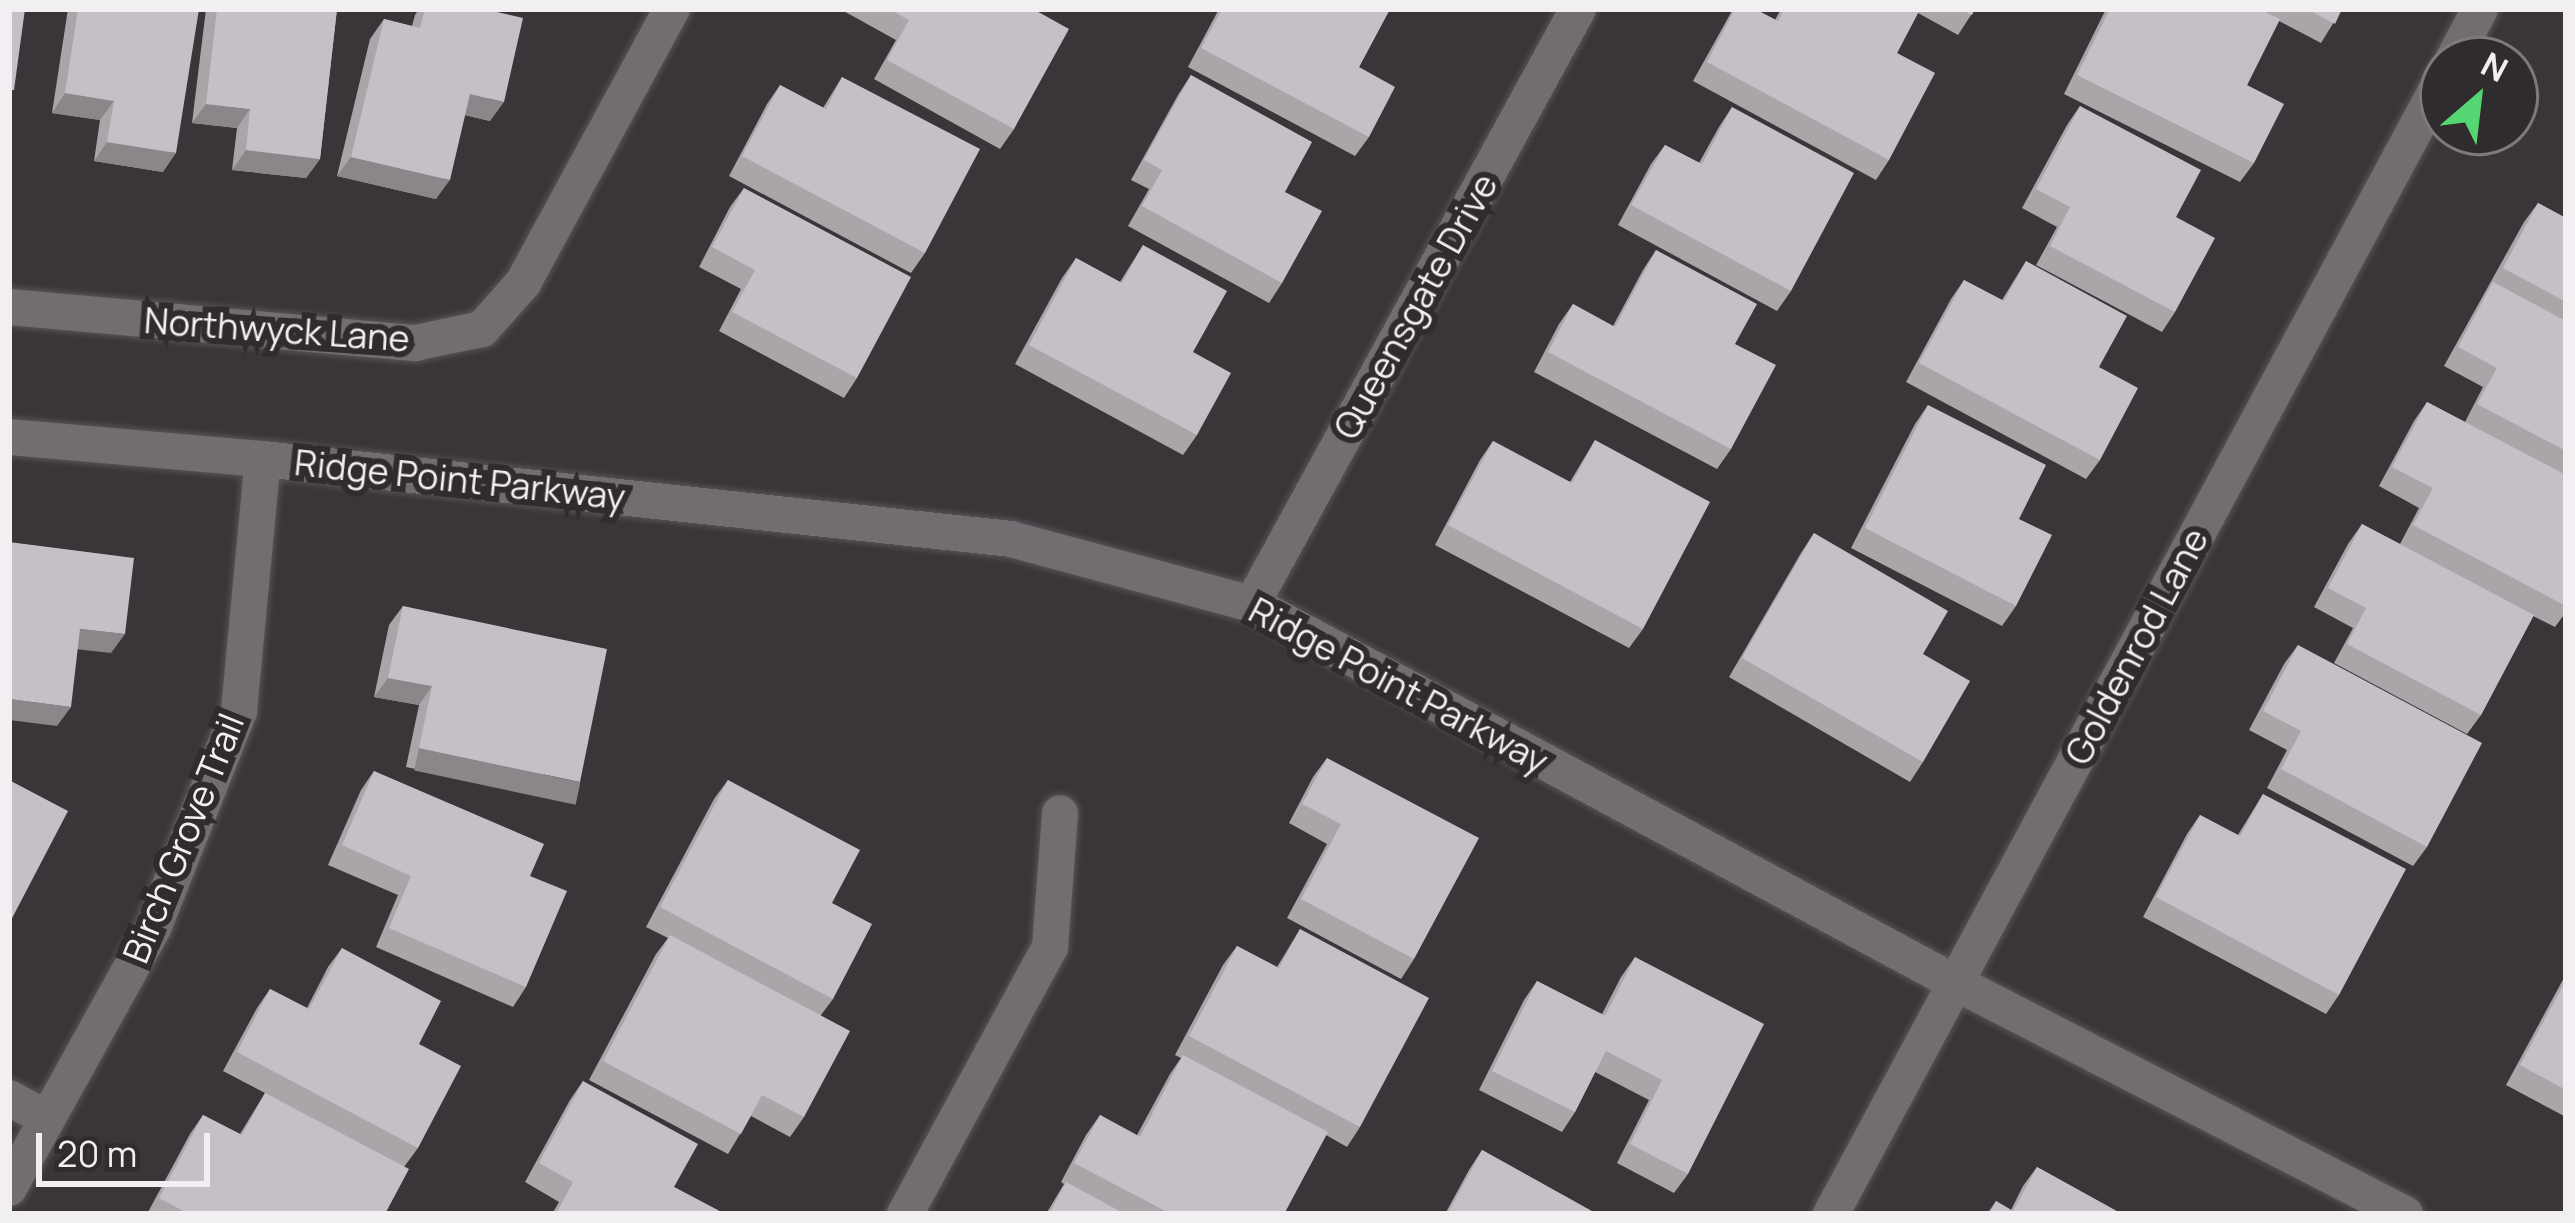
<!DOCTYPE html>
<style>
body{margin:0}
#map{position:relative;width:2575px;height:1223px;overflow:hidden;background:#393538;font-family:Manrope,sans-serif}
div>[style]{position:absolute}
.roads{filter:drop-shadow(0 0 3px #575357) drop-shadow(0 0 3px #575357)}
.minor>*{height:36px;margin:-18px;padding:0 18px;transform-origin:18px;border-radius:18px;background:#716d71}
.wall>*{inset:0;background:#a9a5a9}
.shaded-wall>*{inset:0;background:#8a868a;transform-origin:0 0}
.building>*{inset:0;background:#c5c0c5}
span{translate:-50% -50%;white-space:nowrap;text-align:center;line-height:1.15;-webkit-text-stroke:12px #2f2b2e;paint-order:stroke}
.street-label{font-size:36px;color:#f2eff2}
.frame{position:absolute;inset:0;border:12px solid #f2eff2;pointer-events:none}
.north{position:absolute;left:2419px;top:36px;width:120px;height:120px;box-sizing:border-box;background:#2f2b2e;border:3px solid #7d797c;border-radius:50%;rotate:28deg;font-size:33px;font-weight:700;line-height:48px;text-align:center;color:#f2eff2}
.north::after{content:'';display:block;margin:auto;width:42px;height:54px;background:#54d672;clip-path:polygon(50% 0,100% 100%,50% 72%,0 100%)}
.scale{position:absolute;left:36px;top:1133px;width:174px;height:54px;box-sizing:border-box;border:6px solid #f2eff2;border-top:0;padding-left:15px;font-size:36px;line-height:42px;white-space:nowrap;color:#f2eff2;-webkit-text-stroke:9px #2f2b2e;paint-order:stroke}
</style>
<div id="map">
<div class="roads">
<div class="minor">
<div style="left:2453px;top:60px;width:58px;rotate:-62.1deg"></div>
<div style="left:9px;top:307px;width:408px;rotate:5.1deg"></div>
<div style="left:415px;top:343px;width:68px;rotate:-11.8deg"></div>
<div style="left:482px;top:329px;width:62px;rotate:-48.3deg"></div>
<div style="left:523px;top:283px;width:312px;rotate:-61.5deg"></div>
<div style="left:9px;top:437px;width:255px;rotate:5deg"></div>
<div style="left:263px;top:459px;width:752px;rotate:6.1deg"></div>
<div style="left:1011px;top:539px;width:250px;rotate:15.1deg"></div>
<div style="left:1252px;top:604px;width:797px;rotate:28.3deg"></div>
<div style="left:1954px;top:982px;width:507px;rotate:27.22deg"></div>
<div style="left:1252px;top:604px;width:678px;rotate:-61.28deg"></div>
<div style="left:9px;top:1098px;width:42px;rotate:28.4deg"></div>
<div style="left:9px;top:1188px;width:299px;rotate:-61deg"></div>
<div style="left:154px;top:926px;width:231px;rotate:-68.4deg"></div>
<div style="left:239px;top:711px;width:253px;rotate:-84.6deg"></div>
<div style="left:905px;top:1214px;width:304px;rotate:-61.5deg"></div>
<div style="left:1050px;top:947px;width:134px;rotate:-85.7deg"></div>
<div style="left:1831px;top:1214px;width:1290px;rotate:-61.69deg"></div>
</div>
</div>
<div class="wall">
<div style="clip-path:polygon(68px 9px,199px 9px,163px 172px,94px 161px,100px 120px,52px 113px)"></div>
<div style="clip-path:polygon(206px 9px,337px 9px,320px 159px,306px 178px,232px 170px,237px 128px,192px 123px)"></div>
<div style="clip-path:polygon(419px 9px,484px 9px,490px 121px,465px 115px,436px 199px,337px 176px,370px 39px,384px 19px,412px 26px,415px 15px)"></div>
<div style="clip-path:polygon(840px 9px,1033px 9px,1014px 129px,1000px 149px,874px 79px,896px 40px)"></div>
<div style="clip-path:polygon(1219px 9px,1390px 9px,1359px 67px,1369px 137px,1355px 156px,1188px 67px)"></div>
<div style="clip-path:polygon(1733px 9px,1755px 9px,1775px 20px,1781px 9px,1975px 9px,1958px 35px,1918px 13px,1897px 53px,1889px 160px,1876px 180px,1693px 81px)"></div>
<div style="clip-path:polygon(2106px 9px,2342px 9px,2321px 43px,2279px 21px,2247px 85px,2254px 163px,2240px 182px,2064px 94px)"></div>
<div style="clip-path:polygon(1191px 75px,1285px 192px,1282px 283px,1269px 303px,1128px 226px,1149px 189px,1131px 180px,1178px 95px)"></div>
<div style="clip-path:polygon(842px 77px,925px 253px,911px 273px,729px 176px,767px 104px,780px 85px,823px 108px)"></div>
<div style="clip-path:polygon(2080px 106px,2175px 312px,2162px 332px,2036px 265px,2057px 227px,2022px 208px,2067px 125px)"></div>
<div style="clip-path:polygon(1732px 107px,1791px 291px,1777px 311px,1618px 225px,1651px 164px,1665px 145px,1699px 163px,1719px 127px)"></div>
<div style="clip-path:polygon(744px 188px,857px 378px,844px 398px,719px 331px,741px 289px,699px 267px,730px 207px)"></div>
<div style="clip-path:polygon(2538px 203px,2566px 218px,2566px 612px,2555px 627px,2533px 616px,2481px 715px,2467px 734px,2334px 663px,2353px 628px,2314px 607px,2348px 544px,2362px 524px,2400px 544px,2419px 508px,2379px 486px,2414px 421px,2427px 402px,2465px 422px,2483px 387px,2444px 366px,2524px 222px)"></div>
<div style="clip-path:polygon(1143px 245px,1193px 352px,1197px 435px,1183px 455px,1015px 364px,1062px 278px,1076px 258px,1120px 282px)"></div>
<div style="clip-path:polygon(1656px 250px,1735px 344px,1731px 449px,1717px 469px,1534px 372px,1559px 324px,1573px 304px,1613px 326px,1643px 270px)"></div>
<div style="clip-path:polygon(2026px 261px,2099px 367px,2100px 460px,2086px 479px,1906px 382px,1951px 299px,1964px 280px,2002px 300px)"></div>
<div style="clip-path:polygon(1928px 405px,2019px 519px,2016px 606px,2002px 626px,1851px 548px,1915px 424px)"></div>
<div style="clip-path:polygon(1595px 440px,1643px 629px,1629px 648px,1435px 545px,1480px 460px,1493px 441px,1570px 482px)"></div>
<div style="clip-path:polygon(1814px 533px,1923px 654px,1923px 762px,1910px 782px,1729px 677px,1801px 553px)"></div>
<div style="clip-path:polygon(403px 606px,566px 801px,406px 767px,419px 705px,374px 697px,389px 625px)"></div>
<div style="clip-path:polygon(2298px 645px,2427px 847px,2413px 866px,2267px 788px,2287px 750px,2249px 730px,2284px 664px)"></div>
<div style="clip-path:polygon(1327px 758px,1414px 959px,1401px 979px,1287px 918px,1327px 844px,1289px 823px,1313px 777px)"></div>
<div style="clip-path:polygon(374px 771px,530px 876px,526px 987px,513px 1007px,376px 947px,398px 895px,328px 865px,361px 790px)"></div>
<div style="clip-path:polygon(728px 780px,832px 903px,833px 999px,821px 1015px,804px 1117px,790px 1137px,751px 1116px,728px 1154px,589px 1080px,656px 954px,668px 938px,646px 927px,714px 799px)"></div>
<div style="clip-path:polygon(2263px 794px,2339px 995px,2326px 1014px,2143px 917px,2187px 834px,2200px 815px,2238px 835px)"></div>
<div style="clip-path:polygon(1300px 929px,1360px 1127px,1347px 1147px,1326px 1135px,1284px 1214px,1046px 1214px,1064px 1184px,1061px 1182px,1086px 1135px,1100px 1115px,1137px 1135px,1170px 1074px,1181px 1058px,1175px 1055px,1223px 965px,1237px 946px,1277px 967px)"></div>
<div style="clip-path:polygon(342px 948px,419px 1044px,418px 1148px,404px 1167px,385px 1214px,147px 1214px,190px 1134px,203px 1115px,240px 1134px,265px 1093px,223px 1071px,257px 1008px,270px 989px,307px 1008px,328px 967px)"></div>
<div style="clip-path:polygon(1635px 957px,1688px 1174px,1674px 1193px,1617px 1163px,1649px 1100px,1595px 1072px,1575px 1112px,1562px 1132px,1479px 1090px,1524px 1000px,1537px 981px,1602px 1014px,1621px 977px)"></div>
<div style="clip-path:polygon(2566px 974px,2566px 1117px,2506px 1085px)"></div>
<div style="clip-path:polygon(583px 1081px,674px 1187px,725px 1214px,552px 1214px,559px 1202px,525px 1182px,570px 1100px)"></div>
<div style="clip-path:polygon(1482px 1150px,1597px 1214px,1445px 1214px,1469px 1170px)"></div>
<div style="clip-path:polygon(2037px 1167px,2122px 1214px,1987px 1214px,1996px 1201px,2011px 1210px,2023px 1186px)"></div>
</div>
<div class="shaded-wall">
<div style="clip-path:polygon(65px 93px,114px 101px,100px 120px,52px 113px)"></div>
<div style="clip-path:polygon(470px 94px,504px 102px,490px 121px,456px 113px)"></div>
<div style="clip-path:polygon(206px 104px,250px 109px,237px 128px,192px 123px)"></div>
<div style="clip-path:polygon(107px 142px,176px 153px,163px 172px,94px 161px)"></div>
<div style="clip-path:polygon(246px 150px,320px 159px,306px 178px,232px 170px)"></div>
<div style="clip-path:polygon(351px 157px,450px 180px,436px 199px,337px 176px)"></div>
<div style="clip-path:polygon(80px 629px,125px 634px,111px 653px,66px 648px)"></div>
<div style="clip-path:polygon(388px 678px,432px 686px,419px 705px,374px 697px)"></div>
<div style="clip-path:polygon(9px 699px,71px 707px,57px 726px,9px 720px)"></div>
<div style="left:419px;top:748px;width:165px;height:23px;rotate:12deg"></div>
</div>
<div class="building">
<div style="clip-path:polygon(9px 9px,25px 9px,14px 90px,9px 90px)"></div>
<div style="clip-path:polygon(78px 9px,199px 9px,176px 153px,107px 142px,114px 101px,65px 93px)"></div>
<div style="clip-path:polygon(217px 9px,337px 9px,320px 159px,246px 150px,250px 109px,206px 104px)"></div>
<div style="clip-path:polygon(425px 9px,484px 9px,523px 18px,504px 102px,470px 94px,450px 180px,351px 157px,384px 19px,420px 28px)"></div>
<div style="clip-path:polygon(889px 9px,1033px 9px,1069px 29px,1014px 129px,887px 60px,909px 20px)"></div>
<div style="clip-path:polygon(1222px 9px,1390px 9px,1359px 67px,1395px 87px,1369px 137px,1201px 48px)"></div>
<div style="clip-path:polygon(1735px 9px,1755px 9px,1778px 21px,1784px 9px,1915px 9px,1919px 11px,1897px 53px,1935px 73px,1889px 160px,1707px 62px)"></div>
<div style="clip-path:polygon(1960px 9px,1975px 9px,1972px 15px)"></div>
<div style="clip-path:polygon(2110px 9px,2259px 9px,2280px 19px,2247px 85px,2284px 104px,2254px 163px,2077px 75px)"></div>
<div style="clip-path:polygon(2307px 9px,2342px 9px,2335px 24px)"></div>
<div style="clip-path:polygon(1191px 75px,1312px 142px,1285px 192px,1322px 211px,1282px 283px,1142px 206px,1162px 170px,1144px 160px)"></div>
<div style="clip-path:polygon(842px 77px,980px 149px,925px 253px,742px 156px,780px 85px,826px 109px)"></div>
<div style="clip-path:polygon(2080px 106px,2201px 170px,2176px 217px,2215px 238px,2175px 312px,2050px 246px,2070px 207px,2036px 189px)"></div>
<div style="clip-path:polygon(1732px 107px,1854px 173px,1791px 291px,1631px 205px,1665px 145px,1702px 164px)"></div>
<div style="clip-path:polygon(744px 188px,911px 277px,857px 378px,732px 312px,755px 270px,712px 247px)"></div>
<div style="clip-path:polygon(2538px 203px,2566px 218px,2566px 302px,2503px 268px)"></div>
<div style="clip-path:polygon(1143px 245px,1227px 291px,1193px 352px,1231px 373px,1197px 435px,1029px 345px,1076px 258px,1122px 283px)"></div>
<div style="clip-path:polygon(1656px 250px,1757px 304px,1735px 344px,1776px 365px,1731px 449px,1548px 352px,1573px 304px,1615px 327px)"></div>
<div style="clip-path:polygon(2026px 261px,2127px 316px,2099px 367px,2138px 388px,2100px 460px,1919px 363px,1964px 280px,2004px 301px)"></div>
<div style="clip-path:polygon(2493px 282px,2566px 321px,2566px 451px,2477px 404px,2497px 368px,2458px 347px)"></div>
<div style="clip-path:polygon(2427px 402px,2566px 475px,2566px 606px,2413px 525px,2433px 488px,2392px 467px)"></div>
<div style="clip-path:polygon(1928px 405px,2046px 465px,2019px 519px,2052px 535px,2016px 606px,1865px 528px)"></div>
<div style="clip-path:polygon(1595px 440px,1710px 502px,1643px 629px,1448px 525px,1493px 441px,1572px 483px)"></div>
<div style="clip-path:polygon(2362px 524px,2534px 615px,2481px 715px,2347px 644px,2366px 608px,2328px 588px)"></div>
<div style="clip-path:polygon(1814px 533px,1948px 611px,1923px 654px,1970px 681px,1923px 762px,1742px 658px)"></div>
<div style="clip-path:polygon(9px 542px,134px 558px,125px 634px,80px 629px,71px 707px,9px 699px)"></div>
<div style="clip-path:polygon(403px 606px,607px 649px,580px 782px,419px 748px,432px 686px,388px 678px)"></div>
<div style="clip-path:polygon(2298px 645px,2482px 743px,2427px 847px,2281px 769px,2301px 731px,2263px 711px)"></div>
<div style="clip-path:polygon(1327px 758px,1479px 838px,1414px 959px,1301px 899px,1341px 824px,1302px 804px)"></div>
<div style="clip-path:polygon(374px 771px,544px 844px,530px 876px,567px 891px,526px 987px,389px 928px,411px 876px,342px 845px)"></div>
<div style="clip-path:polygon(9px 780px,68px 811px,9px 924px)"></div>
<div style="clip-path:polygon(728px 780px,860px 850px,832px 903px,872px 924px,833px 999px,660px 907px)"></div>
<div style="clip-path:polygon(2263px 794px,2406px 869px,2339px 995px,2156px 897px,2200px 815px,2240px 836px)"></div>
<div style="clip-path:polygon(1300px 929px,1429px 998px,1360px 1127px,1189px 1036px,1237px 946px,1279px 968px)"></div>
<div style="clip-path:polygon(670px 935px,850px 1031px,804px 1117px,762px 1095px,741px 1134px,603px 1061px)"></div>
<div style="clip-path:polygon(342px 948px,441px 1001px,419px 1044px,461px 1066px,418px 1148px,237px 1052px,270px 989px,309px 1009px)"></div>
<div style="clip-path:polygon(1635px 957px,1764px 1024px,1688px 1174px,1630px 1144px,1662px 1080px,1606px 1051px,1575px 1112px,1492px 1071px,1537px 981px,1605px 1016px)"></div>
<div style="clip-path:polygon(2566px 980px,2566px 1090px,2520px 1065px)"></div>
<div style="clip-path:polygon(1183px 1055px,1328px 1132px,1284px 1214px,1171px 1214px,1074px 1163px,1100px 1115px,1140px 1137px)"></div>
<div style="clip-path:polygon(583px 1081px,698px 1144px,674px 1187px,725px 1214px,556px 1214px,573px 1182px,539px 1163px)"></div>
<div style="clip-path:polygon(265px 1093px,409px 1169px,385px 1214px,189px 1214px,159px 1198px,203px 1115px,242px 1135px)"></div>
<div style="clip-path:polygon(1482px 1150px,1597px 1214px,1450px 1214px,1448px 1213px)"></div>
<div style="clip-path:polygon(2037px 1167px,2122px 1214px,1989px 1214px,1996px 1201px,2013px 1211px)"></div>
<div style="clip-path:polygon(1066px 1182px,1125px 1214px,1049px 1214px)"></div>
</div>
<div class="street-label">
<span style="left:1415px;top:306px;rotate:-61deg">Queensgate Drive</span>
<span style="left:277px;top:329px;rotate:4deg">Northwyck Lane</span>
<span style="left:460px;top:479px;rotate:6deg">Ridge Point Parkway</span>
<span style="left:2136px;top:646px;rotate:-62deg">Goldenrod Lane</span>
<span style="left:1399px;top:685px;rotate:28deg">Ridge Point Parkway</span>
<span style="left:183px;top:838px;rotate:-68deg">Birch Grove Trail</span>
</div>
<div class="frame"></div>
<div class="north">N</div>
<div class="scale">20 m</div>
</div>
